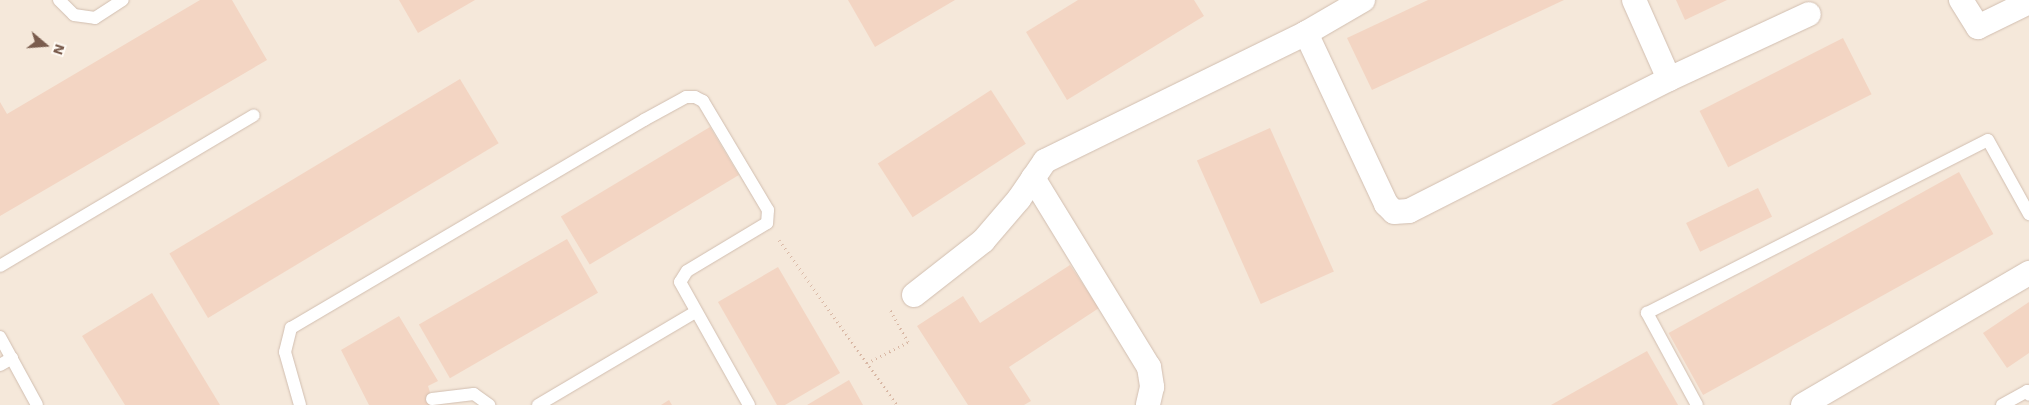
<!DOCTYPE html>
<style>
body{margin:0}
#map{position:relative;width:2029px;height:405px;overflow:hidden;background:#fdf6ec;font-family:"Work Sans",sans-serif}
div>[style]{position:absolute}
.residential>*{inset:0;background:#f5e8da;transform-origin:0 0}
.building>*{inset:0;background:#f3d5c3;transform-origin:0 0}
.path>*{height:3px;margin-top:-1.5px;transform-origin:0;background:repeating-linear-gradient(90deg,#d9b8a5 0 1px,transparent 0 5px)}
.roads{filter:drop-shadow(0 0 1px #d1beb0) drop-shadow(0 0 1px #d1beb0)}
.service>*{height:12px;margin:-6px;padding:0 6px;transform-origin:6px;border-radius:6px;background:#fff}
.minor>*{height:24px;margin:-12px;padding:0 12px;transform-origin:12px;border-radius:12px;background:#fff}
span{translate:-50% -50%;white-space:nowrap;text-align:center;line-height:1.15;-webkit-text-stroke:4px #fffaf3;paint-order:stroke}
.north{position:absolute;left:20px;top:20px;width:50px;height:50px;-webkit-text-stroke:4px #fffaf3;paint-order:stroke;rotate:108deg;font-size:14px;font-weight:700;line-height:20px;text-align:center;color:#7a5c4d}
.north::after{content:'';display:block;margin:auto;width:18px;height:22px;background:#7a5c4d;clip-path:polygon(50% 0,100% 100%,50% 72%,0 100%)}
</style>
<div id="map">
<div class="residential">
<div style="left:0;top:0;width:2029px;height:405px"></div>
</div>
<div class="building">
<div style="clip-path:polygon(200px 0,232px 0,267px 60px,0 216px,0 102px,7px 114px)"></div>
<div style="clip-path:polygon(399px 0,475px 0,418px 33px)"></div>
<div style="clip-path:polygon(848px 0,955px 0,875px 47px)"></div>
<div style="clip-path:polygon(1078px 0,1194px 0,1204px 16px,1067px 100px,1026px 32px)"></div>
<div style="clip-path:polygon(1428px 0,1564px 0,1372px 90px,1347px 38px)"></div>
<div style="clip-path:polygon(1676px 0,1727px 0,1685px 20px)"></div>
<div style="left:1843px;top:38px;width:63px;height:161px;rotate:63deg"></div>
<div style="left:460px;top:79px;width:75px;height:339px;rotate:59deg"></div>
<div style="left:991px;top:90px;width:64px;height:135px;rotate:57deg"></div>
<div style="left:710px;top:127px;width:56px;height:174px;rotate:59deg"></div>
<div style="left:1270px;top:128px;width:157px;height:80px;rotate:66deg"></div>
<div style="left:1959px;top:172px;width:71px;height:332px;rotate:61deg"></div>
<div style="left:1758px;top:188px;width:32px;height:80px;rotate:64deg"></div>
<div style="left:567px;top:239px;width:62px;height:171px;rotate:60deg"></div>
<div style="clip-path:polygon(1070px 265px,1099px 308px,1009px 367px,1031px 401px,1024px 405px,968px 405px,917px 326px,963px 296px,980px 323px)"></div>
<div style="clip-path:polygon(778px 267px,840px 373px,785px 405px,777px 405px,718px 302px)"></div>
<div style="clip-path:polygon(152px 293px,220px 405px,125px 405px,82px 336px)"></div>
<div style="clip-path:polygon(2029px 302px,2029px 353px,2007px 368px,1983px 333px)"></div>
<div style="clip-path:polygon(399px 316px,438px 381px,428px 386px,434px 405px,369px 405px,341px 350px)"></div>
<div style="clip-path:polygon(1647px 351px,1678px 405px,1551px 405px)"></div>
<div style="clip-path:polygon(849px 380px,863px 405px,807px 405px)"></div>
<div style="clip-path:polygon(669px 400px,672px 405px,661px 405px)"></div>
</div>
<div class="path">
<div style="left:779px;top:240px;width:203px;rotate:54.4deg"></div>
<div style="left:867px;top:363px;width:46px;rotate:-27.1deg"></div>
<div style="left:908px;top:342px;width:37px;rotate:-119deg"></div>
</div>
<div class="roads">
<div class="service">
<div style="left:59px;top:0;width:21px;rotate:45deg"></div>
<div style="left:74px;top:15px;width:21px;rotate:8deg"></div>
<div style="left:95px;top:18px;width:33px;rotate:-33deg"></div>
<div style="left:0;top:266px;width:295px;rotate:-30.7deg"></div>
<div style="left:0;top:337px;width:77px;rotate:61.4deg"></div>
<div style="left:0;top:365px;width:14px;rotate:-30deg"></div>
<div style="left:432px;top:399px;width:42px;rotate:-6.8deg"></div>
<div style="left:474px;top:394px;width:19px;rotate:36deg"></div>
<div style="left:300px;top:405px;width:55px;rotate:-105.8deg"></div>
<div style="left:285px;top:352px;width:25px;rotate:-76deg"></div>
<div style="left:291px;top:328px;width:410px;rotate:-30.5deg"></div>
<div style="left:644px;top:120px;width:48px;rotate:-28.7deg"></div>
<div style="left:686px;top:97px;width:9px"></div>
<div style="left:695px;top:97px;width:9px;rotate:27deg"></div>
<div style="left:703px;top:101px;width:127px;rotate:59.2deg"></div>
<div style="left:768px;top:210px;width:13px;rotate:94deg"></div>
<div style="left:767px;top:223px;width:93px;rotate:149deg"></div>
<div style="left:687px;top:271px;width:13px;rotate:122deg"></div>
<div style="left:680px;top:282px;width:141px;rotate:60.7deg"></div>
<div style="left:538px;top:405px;width:182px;rotate:-30.6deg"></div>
<div style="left:1697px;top:405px;width:105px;rotate:-118.5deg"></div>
<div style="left:1647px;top:313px;width:382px;rotate:-26.9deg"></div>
<div style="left:1988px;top:140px;width:85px;rotate:61deg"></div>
<div style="left:2002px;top:405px;width:29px;rotate:-29deg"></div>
<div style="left:2027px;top:391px;width:4px;rotate:63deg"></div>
</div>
<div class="minor">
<div style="left:1961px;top:0;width:32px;rotate:58deg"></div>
<div style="left:1978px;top:27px;width:57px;rotate:-26.1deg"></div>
<div style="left:1306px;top:33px;width:189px;rotate:64.9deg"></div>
<div style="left:1386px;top:204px;width:11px;rotate:45deg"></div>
<div style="left:1394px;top:212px;width:15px;rotate:-4deg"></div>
<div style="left:1409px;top:211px;width:292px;rotate:-26.9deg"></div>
<div style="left:1669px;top:79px;width:86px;rotate:-113.9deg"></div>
<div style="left:1669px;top:79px;width:154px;rotate:-24.9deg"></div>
<div style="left:1033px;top:178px;width:222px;rotate:58.5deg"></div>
<div style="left:1149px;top:367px;width:20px;rotate:81deg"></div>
<div style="left:1152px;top:387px;width:18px;rotate:103deg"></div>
<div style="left:914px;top:295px;width:88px;rotate:-38deg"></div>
<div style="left:983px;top:241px;width:55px;rotate:-49.4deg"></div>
<div style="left:1019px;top:199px;width:46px;rotate:-55.6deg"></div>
<div style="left:1045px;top:161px;width:291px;rotate:-26.1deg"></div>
<div style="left:1306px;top:33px;width:66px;rotate:-30.1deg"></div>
<div style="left:1803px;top:405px;width:262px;rotate:-30.3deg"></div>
</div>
</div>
<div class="north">N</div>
</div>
